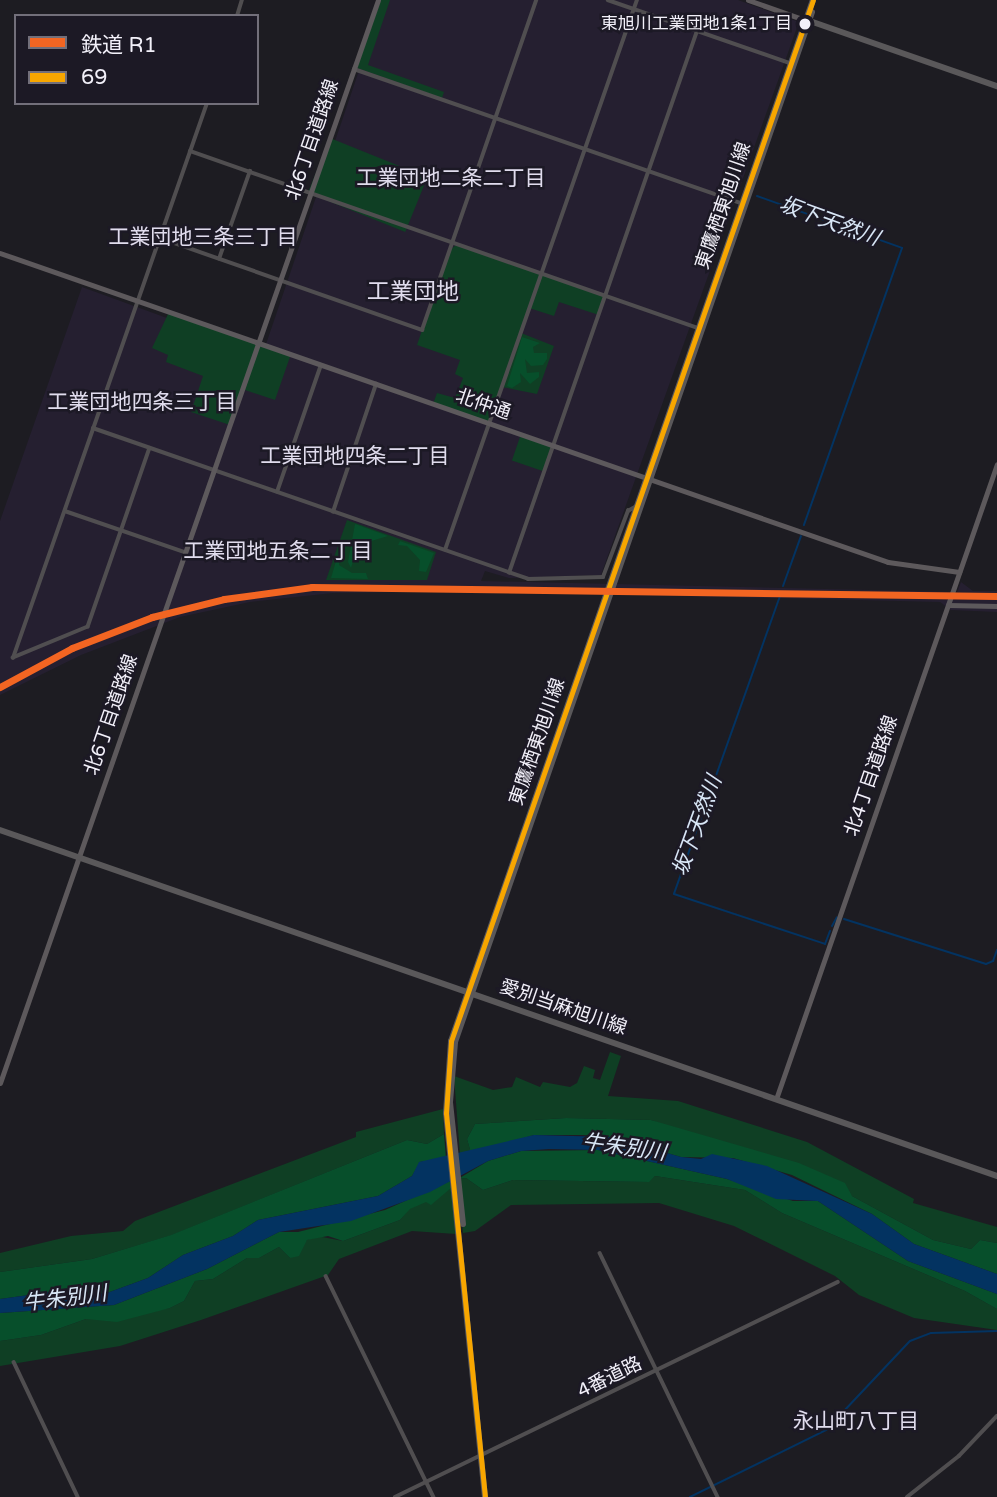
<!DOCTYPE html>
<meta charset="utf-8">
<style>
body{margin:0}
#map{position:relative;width:997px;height:1497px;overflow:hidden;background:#1d1c22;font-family:"Varela Round","Noto Sans JP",sans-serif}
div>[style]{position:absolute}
.built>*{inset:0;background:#251f30}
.green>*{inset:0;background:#0f3f24;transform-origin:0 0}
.forest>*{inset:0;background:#074f2b}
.water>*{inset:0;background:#033361}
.stream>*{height:2px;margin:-1px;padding:0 1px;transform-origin:1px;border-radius:1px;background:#033361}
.street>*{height:3.5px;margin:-1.75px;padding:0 1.75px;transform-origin:1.75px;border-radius:1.75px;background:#504e50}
.secondary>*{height:5px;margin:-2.5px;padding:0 2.5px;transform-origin:2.5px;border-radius:2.5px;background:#5d595c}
.primary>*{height:6px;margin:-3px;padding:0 3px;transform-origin:3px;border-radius:3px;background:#5a585a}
.bus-1>*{height:5px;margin:-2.5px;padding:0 2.5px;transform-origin:2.5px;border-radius:2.5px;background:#f7a600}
.rail-1>*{height:7px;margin:-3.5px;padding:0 3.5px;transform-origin:3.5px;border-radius:3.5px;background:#f26522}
.dots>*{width:19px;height:19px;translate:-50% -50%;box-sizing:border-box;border:4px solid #1c1925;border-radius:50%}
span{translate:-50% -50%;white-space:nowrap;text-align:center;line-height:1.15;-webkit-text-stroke:5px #1c1925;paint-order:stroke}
.bus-label{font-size:17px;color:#f2f0f9}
.right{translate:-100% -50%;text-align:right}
.street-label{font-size:19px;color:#f2f0f9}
.neighbourhood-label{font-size:21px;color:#e0dced}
.water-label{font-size:21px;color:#d8e6f6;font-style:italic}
.quarter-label{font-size:23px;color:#e0dced}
.legend{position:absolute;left:14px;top:14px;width:245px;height:91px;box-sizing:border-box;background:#1c1925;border:2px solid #726f7a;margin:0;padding:9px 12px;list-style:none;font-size:21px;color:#f2f0f9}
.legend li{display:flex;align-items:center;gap:14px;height:35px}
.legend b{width:35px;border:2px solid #726f7a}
</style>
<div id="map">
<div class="built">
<div style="clip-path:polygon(383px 0,738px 0,799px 22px,601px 575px,509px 578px,485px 571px,481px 581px,957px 592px,961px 582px,973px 591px,997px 591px,997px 612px,951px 610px,940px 602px,466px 591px,333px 593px,250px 602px,180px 617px,81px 655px,0 695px,0 521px,82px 287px,263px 353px)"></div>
</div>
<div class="green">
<div style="clip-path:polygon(381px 0,390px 0,368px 65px,444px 92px,442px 98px,357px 68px)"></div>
<div style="left:330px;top:138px;width:105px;height:59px;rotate:22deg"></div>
<div style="clip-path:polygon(457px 244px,603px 295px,604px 300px,599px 315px,559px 302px,554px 316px,529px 308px,521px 333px,554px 346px,537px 394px,502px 387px,489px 423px,433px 404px,437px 393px,455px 398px,463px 378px,455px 374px,460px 360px,417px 345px,449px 251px)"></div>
<div style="clip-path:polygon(169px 312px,291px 354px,275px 400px,242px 389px,230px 425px,191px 412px,203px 376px,166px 362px,168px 355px,152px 348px)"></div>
<div style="left:521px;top:434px;width:34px;height:28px;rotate:19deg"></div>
<div style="clip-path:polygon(347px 520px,436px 552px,427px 580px,326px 580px)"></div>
<div style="clip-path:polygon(610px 1052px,621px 1056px,608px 1096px,678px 1101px,807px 1142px,914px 1199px,913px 1203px,997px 1227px,997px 1243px,980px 1240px,971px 1249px,933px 1240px,852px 1196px,651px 1120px,565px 1118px,475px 1124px,467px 1139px,471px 1153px,460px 1155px,454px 1076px,493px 1090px,512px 1087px,516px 1077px,540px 1087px,543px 1082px,570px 1087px,577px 1083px,584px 1066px,595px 1070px,593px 1078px,600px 1080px)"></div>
<div style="clip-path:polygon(443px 1109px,444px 1134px,427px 1144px,407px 1140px,172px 1235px,92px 1259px,0 1272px,0 1253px,71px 1236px,123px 1231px,135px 1221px,356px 1137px,356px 1132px)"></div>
<div style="clip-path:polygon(655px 1176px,745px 1190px,782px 1213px,965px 1291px,997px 1309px,997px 1330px,914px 1318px,859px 1295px,835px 1276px,734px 1226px,659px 1203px,511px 1205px,475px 1231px,463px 1233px,458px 1179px,466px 1178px,483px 1190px,513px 1180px,648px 1182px)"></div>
<div style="clip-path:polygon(451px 1188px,456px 1234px,412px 1231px,339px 1259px,328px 1275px,201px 1320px,120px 1346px,0 1366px,0 1341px,41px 1335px,86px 1319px,170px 1308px,184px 1301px,195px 1281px,213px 1279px,247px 1258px,259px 1258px,279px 1247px,290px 1258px,307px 1240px,317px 1236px,343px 1241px,400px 1220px,409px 1209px)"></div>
</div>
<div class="forest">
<div style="clip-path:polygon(522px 337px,540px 343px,533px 347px,534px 353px,547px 353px,547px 359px,543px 365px,531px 366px,525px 359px,527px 373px,539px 372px,539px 377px,530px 384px,520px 373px,521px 382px,512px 388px,507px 386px)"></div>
<div style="clip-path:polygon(355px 524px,388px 536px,358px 545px,351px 568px,348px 562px)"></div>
<div style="clip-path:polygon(400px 541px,434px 553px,426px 572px,419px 571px,420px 560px,407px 546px,398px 545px)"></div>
<div style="clip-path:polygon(341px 544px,339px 565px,352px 573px,366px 573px,368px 579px,331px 578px)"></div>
<div style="clip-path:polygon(566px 1118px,651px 1120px,799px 1163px,845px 1183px,852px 1196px,933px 1240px,971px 1249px,980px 1240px,997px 1243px,997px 1274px,914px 1244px,872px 1214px,792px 1175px,733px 1158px,681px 1157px,611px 1137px,582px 1135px,534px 1135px,471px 1153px,467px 1139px,475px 1124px)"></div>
<div style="clip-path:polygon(444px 1134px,446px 1158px,420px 1162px,412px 1176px,378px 1196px,258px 1220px,233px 1236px,183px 1255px,148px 1278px,107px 1293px,84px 1296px,51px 1292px,0 1299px,0 1272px,92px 1259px,171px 1235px,407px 1140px,427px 1144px)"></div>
<div style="clip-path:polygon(598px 1150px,727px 1179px,793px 1201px,818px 1201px,908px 1261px,997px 1294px,997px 1309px,965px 1291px,782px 1213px,745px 1190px,655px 1176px,649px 1182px,513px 1180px,483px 1190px,466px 1178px,458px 1179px,488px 1161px,521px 1151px)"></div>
<div style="clip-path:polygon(450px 1181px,451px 1188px,431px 1205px,426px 1202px,410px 1209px,400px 1220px,343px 1241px,328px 1236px,307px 1240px,299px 1256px,290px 1258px,279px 1247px,259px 1258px,247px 1258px,213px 1279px,195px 1281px,184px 1301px,170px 1308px,117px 1322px,86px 1319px,41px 1335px,0 1341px,0 1313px,114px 1305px,207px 1269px,279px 1232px,298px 1232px,385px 1210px)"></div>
</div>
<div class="water">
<div style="clip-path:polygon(534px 1135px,611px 1137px,681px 1157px,701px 1159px,712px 1154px,767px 1166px,872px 1214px,914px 1244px,997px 1274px,997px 1294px,908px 1261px,818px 1201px,776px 1199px,727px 1179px,598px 1150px,549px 1149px,521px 1151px,488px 1161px,430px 1192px,351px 1221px,279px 1232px,207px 1269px,114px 1305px,0 1313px,0 1299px,51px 1292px,84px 1296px,107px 1293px,148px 1278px,183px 1255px,233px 1236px,258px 1220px,378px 1196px,412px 1176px,419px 1162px)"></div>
</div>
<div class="stream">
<div style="left:757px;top:196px;width:154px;rotate:19.7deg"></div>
<div style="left:902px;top:248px;width:294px;rotate:109.5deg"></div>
<div style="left:783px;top:586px;width:53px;rotate:-70.2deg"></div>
<div style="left:780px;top:596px;width:316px;rotate:109.6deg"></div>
<div style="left:674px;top:894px;width:159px;rotate:18.3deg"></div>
<div style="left:825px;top:944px;width:14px;rotate:-69deg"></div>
<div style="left:844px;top:919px;width:149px;rotate:17.6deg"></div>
<div style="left:986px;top:964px;width:8px;rotate:-23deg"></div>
<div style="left:993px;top:961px;width:12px;rotate:-70deg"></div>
<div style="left:832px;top:926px;width:10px;rotate:-61deg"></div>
<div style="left:690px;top:1497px;width:152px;rotate:-26.2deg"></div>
<div style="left:826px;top:1430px;width:122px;rotate:-46.7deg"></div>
<div style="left:910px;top:1341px;width:22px;rotate:-21deg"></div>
<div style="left:931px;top:1333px;width:66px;rotate:-1.7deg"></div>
</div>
<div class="street">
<div style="left:608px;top:0;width:196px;rotate:19.1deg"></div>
<div style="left:237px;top:16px;width:17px;rotate:-73deg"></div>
<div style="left:354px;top:69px;width:410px;rotate:19.1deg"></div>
<div style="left:190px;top:151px;width:538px;rotate:19.21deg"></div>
<div style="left:160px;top:238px;width:278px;rotate:19.3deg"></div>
<div style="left:422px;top:330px;width:349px;rotate:-70.9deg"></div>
<div style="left:219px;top:259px;width:93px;rotate:-70.6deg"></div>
<div style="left:93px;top:428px;width:460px;rotate:19.1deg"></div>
<div style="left:528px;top:579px;width:75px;rotate:-1.5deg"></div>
<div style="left:603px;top:577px;width:71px;rotate:-69.3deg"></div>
<div style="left:628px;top:511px;width:8px;rotate:-30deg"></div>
<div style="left:150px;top:448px;width:189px;rotate:109.1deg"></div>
<div style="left:88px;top:627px;width:81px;rotate:157.5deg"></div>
<div style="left:13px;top:658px;width:588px;rotate:-70.73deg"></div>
<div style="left:277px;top:492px;width:134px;rotate:-70.9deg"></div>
<div style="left:65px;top:511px;width:127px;rotate:18.9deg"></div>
<div style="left:333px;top:512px;width:135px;rotate:-71.4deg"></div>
<div style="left:445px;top:550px;width:583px;rotate:-70.76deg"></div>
<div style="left:509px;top:573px;width:574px;rotate:-70.87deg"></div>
<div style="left:600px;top:1253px;width:271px;rotate:64.2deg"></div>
<div style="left:326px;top:1276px;width:246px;rotate:64deg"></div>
<div style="left:14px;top:1362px;width:149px;rotate:64.6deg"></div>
<div style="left:395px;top:1497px;width:492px;rotate:-25.9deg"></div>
<div style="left:907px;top:1497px;width:66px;rotate:-38.3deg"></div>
<div style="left:959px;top:1456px;width:55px;rotate:-46.5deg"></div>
</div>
<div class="secondary">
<div style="left:748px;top:0;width:60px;rotate:19.3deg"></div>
<div style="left:0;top:253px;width:940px;rotate:19.19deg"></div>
<div style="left:888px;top:562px;width:72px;rotate:8deg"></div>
<div style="left:948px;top:605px;width:49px;rotate:1.2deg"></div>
<div style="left:0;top:1083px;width:1147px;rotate:-70.76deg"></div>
<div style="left:776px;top:1099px;width:672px;rotate:-70.81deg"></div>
</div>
<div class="primary">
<div style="left:807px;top:20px;width:201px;rotate:19.2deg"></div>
<div style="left:0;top:830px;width:1055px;rotate:19.14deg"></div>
<div style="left:463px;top:1224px;width:123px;rotate:-96.1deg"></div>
<div style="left:450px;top:1102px;width:60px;rotate:-85.2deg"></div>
<div style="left:455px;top:1042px;width:1090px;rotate:-70.88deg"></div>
<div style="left:485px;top:1497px;width:386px;rotate:-95.8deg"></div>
<div style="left:446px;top:1113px;width:72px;rotate:-86deg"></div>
<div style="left:451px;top:1041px;width:1102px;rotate:-70.83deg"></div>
</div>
<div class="bus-1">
<div style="left:485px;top:1497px;width:386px;rotate:-95.8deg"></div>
<div style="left:446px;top:1113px;width:72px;rotate:-86deg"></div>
<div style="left:451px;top:1041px;width:1102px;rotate:-70.83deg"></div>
</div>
<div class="rail-1">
<div style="left:0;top:687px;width:82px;rotate:-28.4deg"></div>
<div style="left:72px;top:648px;width:86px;rotate:-21.2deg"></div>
<div style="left:152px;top:617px;width:74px;rotate:-14deg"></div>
<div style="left:224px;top:599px;width:89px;rotate:-7.8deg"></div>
<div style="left:312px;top:587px;width:685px;rotate:0.75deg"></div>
</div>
<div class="dots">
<div style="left:805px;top:24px;background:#f2f0f9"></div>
</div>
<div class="bus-label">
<span class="right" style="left:792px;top:24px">東旭川工業団地1条1丁目</span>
</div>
<div class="street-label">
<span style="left:313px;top:140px;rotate:-71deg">北6丁目道路線</span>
<span style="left:724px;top:206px;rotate:-71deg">東鷹栖東旭川線</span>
<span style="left:483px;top:405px;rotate:19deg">北仲通</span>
<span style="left:112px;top:715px;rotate:-71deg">北6丁目道路線</span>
<span style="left:538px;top:742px;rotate:-71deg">東鷹栖東旭川線</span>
<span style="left:872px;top:776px;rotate:-71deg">北4丁目道路線</span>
<span style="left:563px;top:1008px;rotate:19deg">愛別当麻旭川線</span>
<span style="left:610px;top:1378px;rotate:-26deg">4番道路</span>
</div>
<div class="neighbourhood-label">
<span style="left:451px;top:179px">工業団地二条二丁目</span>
<span style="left:203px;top:238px">工業団地三条三丁目</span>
<span style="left:142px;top:403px">工業団地四条三丁目</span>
<span style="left:355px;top:457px">工業団地四条二丁目</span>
<span style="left:278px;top:552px">工業団地五条二丁目</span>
<span style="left:856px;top:1422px">永山町八丁目</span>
</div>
<div class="water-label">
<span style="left:829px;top:222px;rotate:20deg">坂下天然川</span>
<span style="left:698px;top:826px;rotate:-70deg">坂下天然川</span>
<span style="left:624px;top:1148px;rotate:8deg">牛朱別川</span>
<span style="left:65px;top:1299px;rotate:-7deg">牛朱別川</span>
</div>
<div class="quarter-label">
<span style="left:413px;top:292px">工業団地</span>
</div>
<ul class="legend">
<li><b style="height:9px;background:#f26522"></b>鉄道 R1</li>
<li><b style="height:9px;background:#f7a600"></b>69</li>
</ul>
</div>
